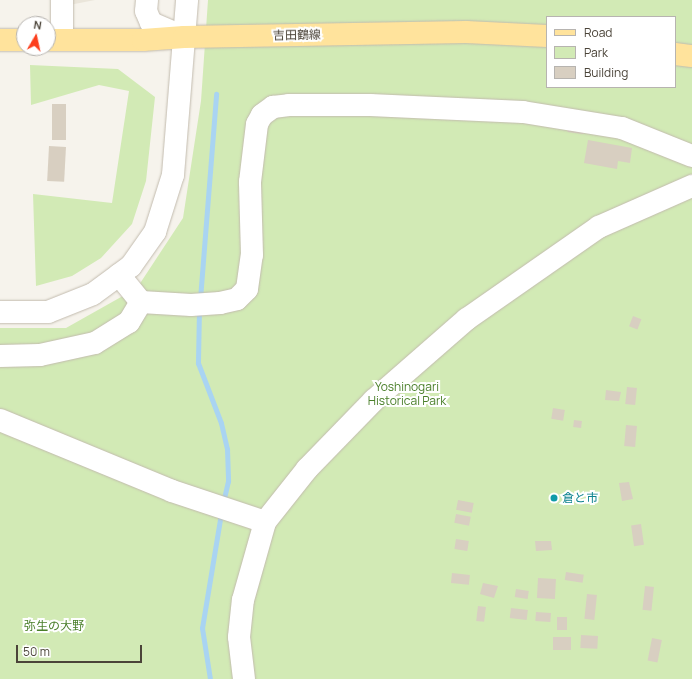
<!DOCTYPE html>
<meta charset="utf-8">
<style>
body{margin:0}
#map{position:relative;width:692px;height:679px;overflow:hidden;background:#f6f3ec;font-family:Manrope,"Noto Sans JP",sans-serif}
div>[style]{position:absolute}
.residential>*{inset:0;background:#eae5da}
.green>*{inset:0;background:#d2eab5}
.stream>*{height:5px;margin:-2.5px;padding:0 2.5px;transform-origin:2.5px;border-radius:2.5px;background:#a9d4f2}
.building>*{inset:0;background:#d8cfc1;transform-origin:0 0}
.roads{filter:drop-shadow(0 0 1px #c2bbae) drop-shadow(0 0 1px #c2bbae)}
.minor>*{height:22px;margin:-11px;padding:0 11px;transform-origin:11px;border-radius:11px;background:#fff}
.major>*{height:22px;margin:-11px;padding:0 11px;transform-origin:11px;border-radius:11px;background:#ffe39c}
.dots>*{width:11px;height:11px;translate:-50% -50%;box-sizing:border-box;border:2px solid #fff;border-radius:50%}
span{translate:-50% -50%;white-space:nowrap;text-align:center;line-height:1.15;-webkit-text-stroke:4px #fff;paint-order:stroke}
.street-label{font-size:12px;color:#4b4439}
.park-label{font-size:12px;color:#4a7f2a}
.culture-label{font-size:12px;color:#0d838f}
.left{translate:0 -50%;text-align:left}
.legend{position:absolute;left:546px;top:16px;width:130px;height:72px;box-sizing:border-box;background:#fff;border:1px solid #b7b4b0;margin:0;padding:5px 7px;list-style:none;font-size:12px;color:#4b4439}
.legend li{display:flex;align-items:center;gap:8px;height:20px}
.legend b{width:20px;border:1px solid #b7b4b0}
.north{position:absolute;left:16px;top:16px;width:40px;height:40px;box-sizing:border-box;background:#fff;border:1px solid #b7b4b0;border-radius:50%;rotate:9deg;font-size:11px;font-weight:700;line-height:16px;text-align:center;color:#4b4439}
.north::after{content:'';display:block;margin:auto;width:14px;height:18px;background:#fc3f1d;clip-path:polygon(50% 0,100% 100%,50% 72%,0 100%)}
.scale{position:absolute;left:16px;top:645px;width:126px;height:18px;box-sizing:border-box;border:2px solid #4b4439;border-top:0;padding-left:5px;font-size:12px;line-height:14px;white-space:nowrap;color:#4b4439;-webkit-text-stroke:3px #fff;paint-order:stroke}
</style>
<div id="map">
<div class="residential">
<div style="clip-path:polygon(53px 0,95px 0,54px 8px)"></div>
</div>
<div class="green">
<div style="clip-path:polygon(evenodd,208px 0,692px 0,692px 679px,0 679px,0 328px,66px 328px,137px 288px,183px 218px,201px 101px,208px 0,547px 17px,675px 17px,675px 87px,547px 87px,547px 17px)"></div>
<div style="clip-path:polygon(30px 65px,118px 69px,155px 97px,146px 181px,132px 224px,101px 258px,72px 276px,36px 286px,33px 194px,112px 203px,129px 91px,99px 85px,31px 105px)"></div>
</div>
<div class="stream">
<div style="left:200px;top:299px;width:206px;rotate:-85.5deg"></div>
<div style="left:199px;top:309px;width:54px;rotate:91.1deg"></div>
<div style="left:198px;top:363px;width:64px;rotate:69deg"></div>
<div style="left:221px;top:423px;width:27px;rotate:77deg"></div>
<div style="left:227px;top:449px;width:32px;rotate:88deg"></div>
<div style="left:228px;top:481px;width:23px;rotate:103deg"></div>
<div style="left:210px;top:679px;width:52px;rotate:-98.9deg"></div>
<div style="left:202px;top:628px;width:117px;rotate:-80.6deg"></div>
</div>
<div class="building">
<div style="left:52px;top:104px;width:14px;height:36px"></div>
<div style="left:568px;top:128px;width:16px;height:4px;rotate:7deg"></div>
<div style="clip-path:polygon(588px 140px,632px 148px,630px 163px,618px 161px,617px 169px,584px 163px)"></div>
<div style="left:49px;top:146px;width:17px;height:35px;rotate:3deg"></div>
<div style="left:633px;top:316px;width:9px;height:11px;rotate:21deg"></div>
<div style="left:627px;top:387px;width:10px;height:17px;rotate:6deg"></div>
<div style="clip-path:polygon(606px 390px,621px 392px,619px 401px,605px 400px)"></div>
<div style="left:553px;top:408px;width:12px;height:11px;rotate:9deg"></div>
<div style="left:574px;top:420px;width:8px;height:7px;rotate:7deg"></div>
<div style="left:626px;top:425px;width:11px;height:21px;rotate:5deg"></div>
<div style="clip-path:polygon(629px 482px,633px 499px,622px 501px,619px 483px)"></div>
<div style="left:458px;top:500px;width:16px;height:10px;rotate:11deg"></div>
<div style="left:456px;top:514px;width:15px;height:9px;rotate:11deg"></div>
<div style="left:641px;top:524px;width:21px;height:10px;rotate:82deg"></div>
<div style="left:456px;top:539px;width:13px;height:10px;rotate:9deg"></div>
<div style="clip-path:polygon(535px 541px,551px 541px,552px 550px,536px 551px)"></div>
<div style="left:566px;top:572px;width:18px;height:8px;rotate:9deg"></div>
<div style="left:452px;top:573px;width:18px;height:10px;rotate:6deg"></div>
<div style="left:538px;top:578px;width:18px;height:20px;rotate:3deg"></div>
<div style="clip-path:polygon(483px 583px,498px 586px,494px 598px,480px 594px)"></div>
<div style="left:645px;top:586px;width:9px;height:24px;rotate:6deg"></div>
<div style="left:516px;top:589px;width:13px;height:8px;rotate:9deg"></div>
<div style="left:587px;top:594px;width:10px;height:25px;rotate:6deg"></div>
<div style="left:478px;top:606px;width:8px;height:15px;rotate:7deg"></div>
<div style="left:511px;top:608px;width:17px;height:10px;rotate:7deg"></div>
<div style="left:536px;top:612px;width:15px;height:9px;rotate:4deg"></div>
<div style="left:557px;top:617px;width:10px;height:13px"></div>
<div style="left:581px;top:635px;width:17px;height:13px;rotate:3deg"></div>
<div style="left:553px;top:637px;width:18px;height:13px"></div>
<div style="left:652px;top:638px;width:10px;height:23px;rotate:11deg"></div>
</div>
<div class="roads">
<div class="minor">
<div style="left:62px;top:0;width:40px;rotate:90deg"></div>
<div style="left:147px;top:0;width:11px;rotate:95deg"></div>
<div style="left:146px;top:11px;width:13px;rotate:67deg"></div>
<div style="left:151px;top:23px;width:36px;rotate:23deg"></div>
<div style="left:141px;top:302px;width:50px;rotate:3.4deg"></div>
<div style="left:191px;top:305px;width:29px;rotate:-4deg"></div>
<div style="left:220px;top:303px;width:17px;rotate:-13deg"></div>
<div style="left:237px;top:299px;width:14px;rotate:-45deg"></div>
<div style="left:247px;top:289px;width:34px;rotate:-82deg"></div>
<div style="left:252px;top:255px;width:73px;rotate:-91.6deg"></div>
<div style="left:250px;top:182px;width:58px;rotate:-83.1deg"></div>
<div style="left:257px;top:124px;width:10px;rotate:-61deg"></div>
<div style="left:262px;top:115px;width:14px;rotate:-36deg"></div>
<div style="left:273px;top:107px;width:16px;rotate:-7deg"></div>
<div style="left:289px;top:105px;width:81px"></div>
<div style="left:370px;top:105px;width:153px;rotate:2.6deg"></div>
<div style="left:523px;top:112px;width:100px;rotate:9.2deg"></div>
<div style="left:622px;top:128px;width:75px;rotate:21.8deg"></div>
<div style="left:0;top:312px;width:48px"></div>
<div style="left:48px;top:312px;width:48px;rotate:-21.8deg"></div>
<div style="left:93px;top:294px;width:47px;rotate:-36.4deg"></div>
<div style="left:131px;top:266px;width:42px;rotate:-54.8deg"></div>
<div style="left:155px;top:232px;width:60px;rotate:-72.5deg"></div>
<div style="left:173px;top:175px;width:176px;rotate:-85.4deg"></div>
<div style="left:0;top:356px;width:40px;rotate:-1.4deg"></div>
<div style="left:40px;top:355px;width:56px;rotate:-12.3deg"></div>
<div style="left:95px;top:343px;width:40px;rotate:-32deg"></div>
<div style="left:129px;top:322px;width:23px;rotate:-59deg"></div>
<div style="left:141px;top:302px;width:35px;rotate:-129deg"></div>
<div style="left:0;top:420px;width:186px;rotate:22.4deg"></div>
<div style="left:172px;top:491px;width:98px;rotate:18.4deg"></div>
<div style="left:244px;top:679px;width:42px;rotate:-96.8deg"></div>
<div style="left:239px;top:637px;width:37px;rotate:-84deg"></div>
<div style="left:243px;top:600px;width:81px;rotate:-74.2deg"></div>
<div style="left:265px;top:522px;width:68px;rotate:-51.6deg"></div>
<div style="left:307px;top:469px;width:96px;rotate:-45.8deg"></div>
<div style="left:374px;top:400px;width:123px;rotate:-41.1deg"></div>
<div style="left:467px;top:319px;width:161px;rotate:-34.9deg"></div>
<div style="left:599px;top:227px;width:102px;rotate:-23.8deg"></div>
</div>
<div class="major">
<div style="left:0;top:40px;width:24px"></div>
<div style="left:48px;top:40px;width:95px"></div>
<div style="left:143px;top:40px;width:41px;rotate:-4.2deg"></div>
<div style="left:184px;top:37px;width:282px;rotate:-1deg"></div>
<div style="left:466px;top:32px;width:81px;rotate:2.8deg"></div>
<div style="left:675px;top:54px;width:17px;rotate:7deg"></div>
</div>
</div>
<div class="dots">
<div style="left:554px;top:498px;background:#0f9aa8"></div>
</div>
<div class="street-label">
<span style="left:297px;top:35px;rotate:-1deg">吉田鶴線</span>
</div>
<div class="park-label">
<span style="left:407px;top:394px">Yoshinogari<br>Historical Park</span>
<span style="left:54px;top:626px">弥生の大野</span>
</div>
<div class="culture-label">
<span class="left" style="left:562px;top:498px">倉と市</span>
</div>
<ul class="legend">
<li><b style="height:5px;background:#ffe39c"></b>Road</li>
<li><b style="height:11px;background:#d2eab5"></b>Park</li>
<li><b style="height:11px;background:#d8cfc1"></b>Building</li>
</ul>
<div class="north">N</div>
<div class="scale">50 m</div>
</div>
